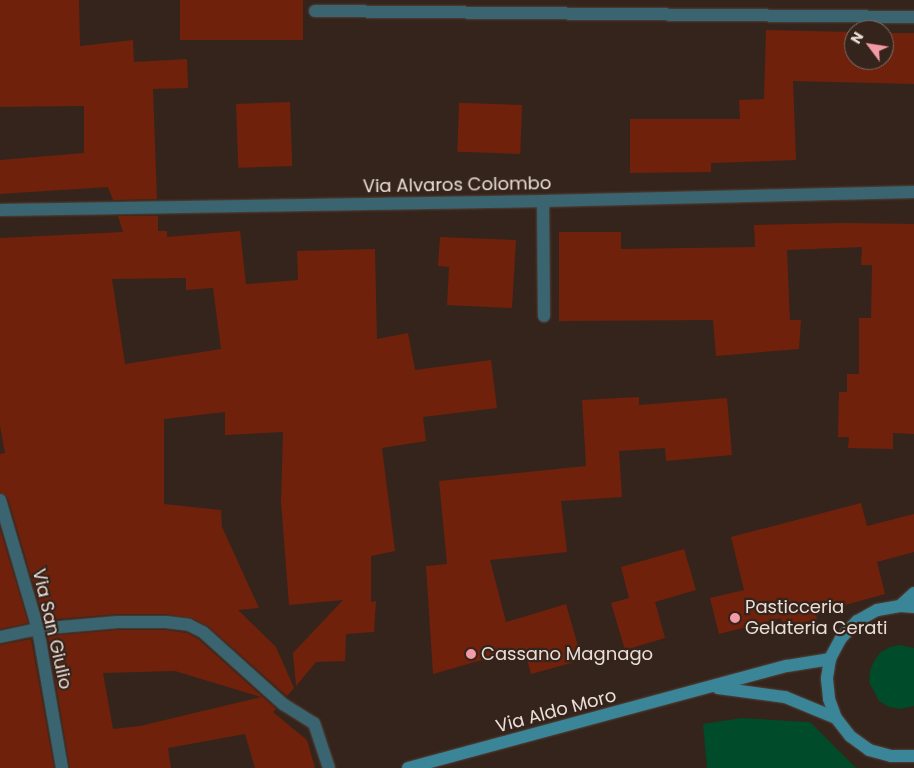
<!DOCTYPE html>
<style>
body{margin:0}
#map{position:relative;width:914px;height:768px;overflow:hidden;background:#35241b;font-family:Poppins,sans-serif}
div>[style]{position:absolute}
.green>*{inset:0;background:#004b29}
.building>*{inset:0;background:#70210b;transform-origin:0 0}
.roads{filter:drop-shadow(0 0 1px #524239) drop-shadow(0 0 1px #524239)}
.street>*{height:12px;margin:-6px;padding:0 6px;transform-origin:6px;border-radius:6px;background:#396470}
.secondary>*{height:12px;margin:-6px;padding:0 6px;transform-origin:6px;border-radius:6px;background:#3b8598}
.dots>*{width:14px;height:14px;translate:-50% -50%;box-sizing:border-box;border:2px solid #35241b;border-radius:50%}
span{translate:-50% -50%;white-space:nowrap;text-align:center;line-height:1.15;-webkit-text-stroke:4.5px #35241b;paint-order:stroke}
.street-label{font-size:18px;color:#eaded8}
.poi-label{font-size:18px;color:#eaded8}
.left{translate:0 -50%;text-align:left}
.north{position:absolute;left:844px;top:20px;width:50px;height:50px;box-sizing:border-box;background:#35241b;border:1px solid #7d6e67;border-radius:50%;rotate:301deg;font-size:14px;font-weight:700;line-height:20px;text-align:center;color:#eaded8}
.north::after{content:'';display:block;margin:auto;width:18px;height:22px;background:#f39aa7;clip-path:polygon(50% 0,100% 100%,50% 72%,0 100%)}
</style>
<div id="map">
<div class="green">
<div style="clip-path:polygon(900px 645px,914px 648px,914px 706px,900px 709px,889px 707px,879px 701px,869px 682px,870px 671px,874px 661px,881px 652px,890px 647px)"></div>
<div style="clip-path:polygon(741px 718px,810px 722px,856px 768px,707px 768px,703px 724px)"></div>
</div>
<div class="building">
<div style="clip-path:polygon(0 0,79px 0,80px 46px,133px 40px,134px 62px,187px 59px,188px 88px,153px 89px,157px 199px,113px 200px,108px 187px,0 194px,0 160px,84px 153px,84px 106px,0 107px)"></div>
<div style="left:180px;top:0;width:123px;height:40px"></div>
<div style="clip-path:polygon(766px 30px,854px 32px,854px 60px,884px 60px,884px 33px,914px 33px,914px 84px,793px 81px,796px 160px,711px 163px,711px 172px,630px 173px,630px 119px,740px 119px,739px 100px,764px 99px)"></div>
<div style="left:290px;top:102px;width:64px;height:54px;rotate:88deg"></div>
<div style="left:522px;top:105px;width:49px;height:63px;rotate:92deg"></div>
<div style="clip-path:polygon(evenodd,118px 216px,158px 216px,158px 231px,167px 231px,167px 237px,240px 231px,246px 284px,298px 280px,297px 251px,375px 249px,377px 339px,408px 333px,415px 370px,491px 360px,497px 408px,423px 417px,426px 441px,382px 448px,395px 551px,371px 556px,371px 602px,376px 601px,374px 632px,346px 634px,345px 661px,316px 662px,296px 686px,293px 653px,343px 600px,289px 605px,281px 501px,283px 432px,225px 435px,225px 412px,164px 419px,164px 504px,221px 510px,222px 527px,259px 608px,238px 610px,276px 647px,294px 688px,287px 696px,208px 626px,192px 618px,166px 614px,118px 614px,44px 620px,8px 498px,0 492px,0 454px,5px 453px,0 426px,0 238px,123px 232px,118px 216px,186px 278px,186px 290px,213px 288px,221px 349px,125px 364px,112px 279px,186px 278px)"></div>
<div style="clip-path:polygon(844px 223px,914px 224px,914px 434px,893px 433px,893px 449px,848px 448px,849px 437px,838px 437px,839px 392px,847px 392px,847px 374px,859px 374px,859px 318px,871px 318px,872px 265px,861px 265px,862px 247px,787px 250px,790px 320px,801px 320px,799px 349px,716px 356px,713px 320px,559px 321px,559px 232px,621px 232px,621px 249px,755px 247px,754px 225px)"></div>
<div style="clip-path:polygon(440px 237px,516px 240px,512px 308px,447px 305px,449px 267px,438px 266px)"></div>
<div style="clip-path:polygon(639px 397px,639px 405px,727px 398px,732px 455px,666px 461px,665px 448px,619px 451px,622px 497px,561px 501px,567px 552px,490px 560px,506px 622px,566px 604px,582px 660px,531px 674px,524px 648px,433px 674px,426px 566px,447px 564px,439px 481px,586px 466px,582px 400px)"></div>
<div style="clip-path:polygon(861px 503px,867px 526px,914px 514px,914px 552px,877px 562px,885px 594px,816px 613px,817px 619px,783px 628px,781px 618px,719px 634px,710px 598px,744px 590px,731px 537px)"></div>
<div style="clip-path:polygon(0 529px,28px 623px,0 629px)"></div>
<div style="clip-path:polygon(684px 549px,696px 590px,655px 602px,665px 638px,625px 650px,611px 603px,629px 598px,621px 567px)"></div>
<div style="clip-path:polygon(evenodd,118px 630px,165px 630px,187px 633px,198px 639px,276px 709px,273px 712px,307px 740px,315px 768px,255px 768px,245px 734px,168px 748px,171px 768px,70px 768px,48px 636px,118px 630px,175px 671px,261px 697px,140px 726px,113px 729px,103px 673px,175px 671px)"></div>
<div style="clip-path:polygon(31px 639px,54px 768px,0 768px,0 645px)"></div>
</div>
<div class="roads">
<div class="street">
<div style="left:315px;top:11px;width:599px;rotate:0.57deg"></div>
<div style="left:543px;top:201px;width:115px;rotate:89.5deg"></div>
<div style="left:0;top:210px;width:543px;rotate:-0.95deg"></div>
<div style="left:543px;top:201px;width:371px;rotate:-1.4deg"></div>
<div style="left:0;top:500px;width:134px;rotate:73.6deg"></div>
<div style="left:38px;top:629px;width:141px;rotate:80.2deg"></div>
<div style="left:0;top:637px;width:39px;rotate:-12deg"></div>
<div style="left:38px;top:629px;width:80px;rotate:-5deg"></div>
<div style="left:118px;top:622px;width:48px"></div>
<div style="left:166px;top:622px;width:23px;rotate:7deg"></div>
<div style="left:189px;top:625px;width:16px;rotate:27deg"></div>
<div style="left:203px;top:632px;width:108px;rotate:42deg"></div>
<div style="left:283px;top:704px;width:36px;rotate:32deg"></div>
<div style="left:314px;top:723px;width:47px;rotate:71.6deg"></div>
</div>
<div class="secondary">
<div style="left:900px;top:606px;width:19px;rotate:-43deg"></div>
<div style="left:914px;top:607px;width:14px;rotate:-176deg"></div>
<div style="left:900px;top:606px;width:23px;rotate:170deg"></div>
<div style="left:877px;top:610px;width:23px;rotate:151deg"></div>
<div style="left:857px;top:621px;width:23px;rotate:133deg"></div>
<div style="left:841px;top:638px;width:24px;rotate:118deg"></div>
<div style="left:830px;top:659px;width:20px;rotate:99deg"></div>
<div style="left:827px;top:679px;width:20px;rotate:84deg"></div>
<div style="left:829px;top:699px;width:20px;rotate:70deg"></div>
<div style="left:836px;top:718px;width:23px;rotate:52deg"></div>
<div style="left:850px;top:736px;width:24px;rotate:36deg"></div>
<div style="left:869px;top:750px;width:23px;rotate:15deg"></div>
<div style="left:891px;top:756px;width:23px"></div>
<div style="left:718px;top:688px;width:68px;rotate:7.7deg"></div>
<div style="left:785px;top:697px;width:55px;rotate:22.4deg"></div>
<div style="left:408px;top:768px;width:392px;rotate:-15.1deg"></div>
<div style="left:787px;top:666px;width:44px;rotate:-9.2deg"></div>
</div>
</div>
<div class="dots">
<div style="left:735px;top:618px;background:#f39aa7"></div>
<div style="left:471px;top:654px;background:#f39aa7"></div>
</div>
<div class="street-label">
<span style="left:457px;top:185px;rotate:-1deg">Via Alvaros Colombo</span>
<span style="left:52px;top:629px;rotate:77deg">Via San Giulio</span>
<span style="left:556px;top:711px;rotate:-15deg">Via Aldo Moro</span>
</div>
<div class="poi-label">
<span class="left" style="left:745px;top:618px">Pasticceria<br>Gelateria Cerati</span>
<span class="left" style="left:481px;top:654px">Cassano Magnago</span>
</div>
<div class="north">N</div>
</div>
